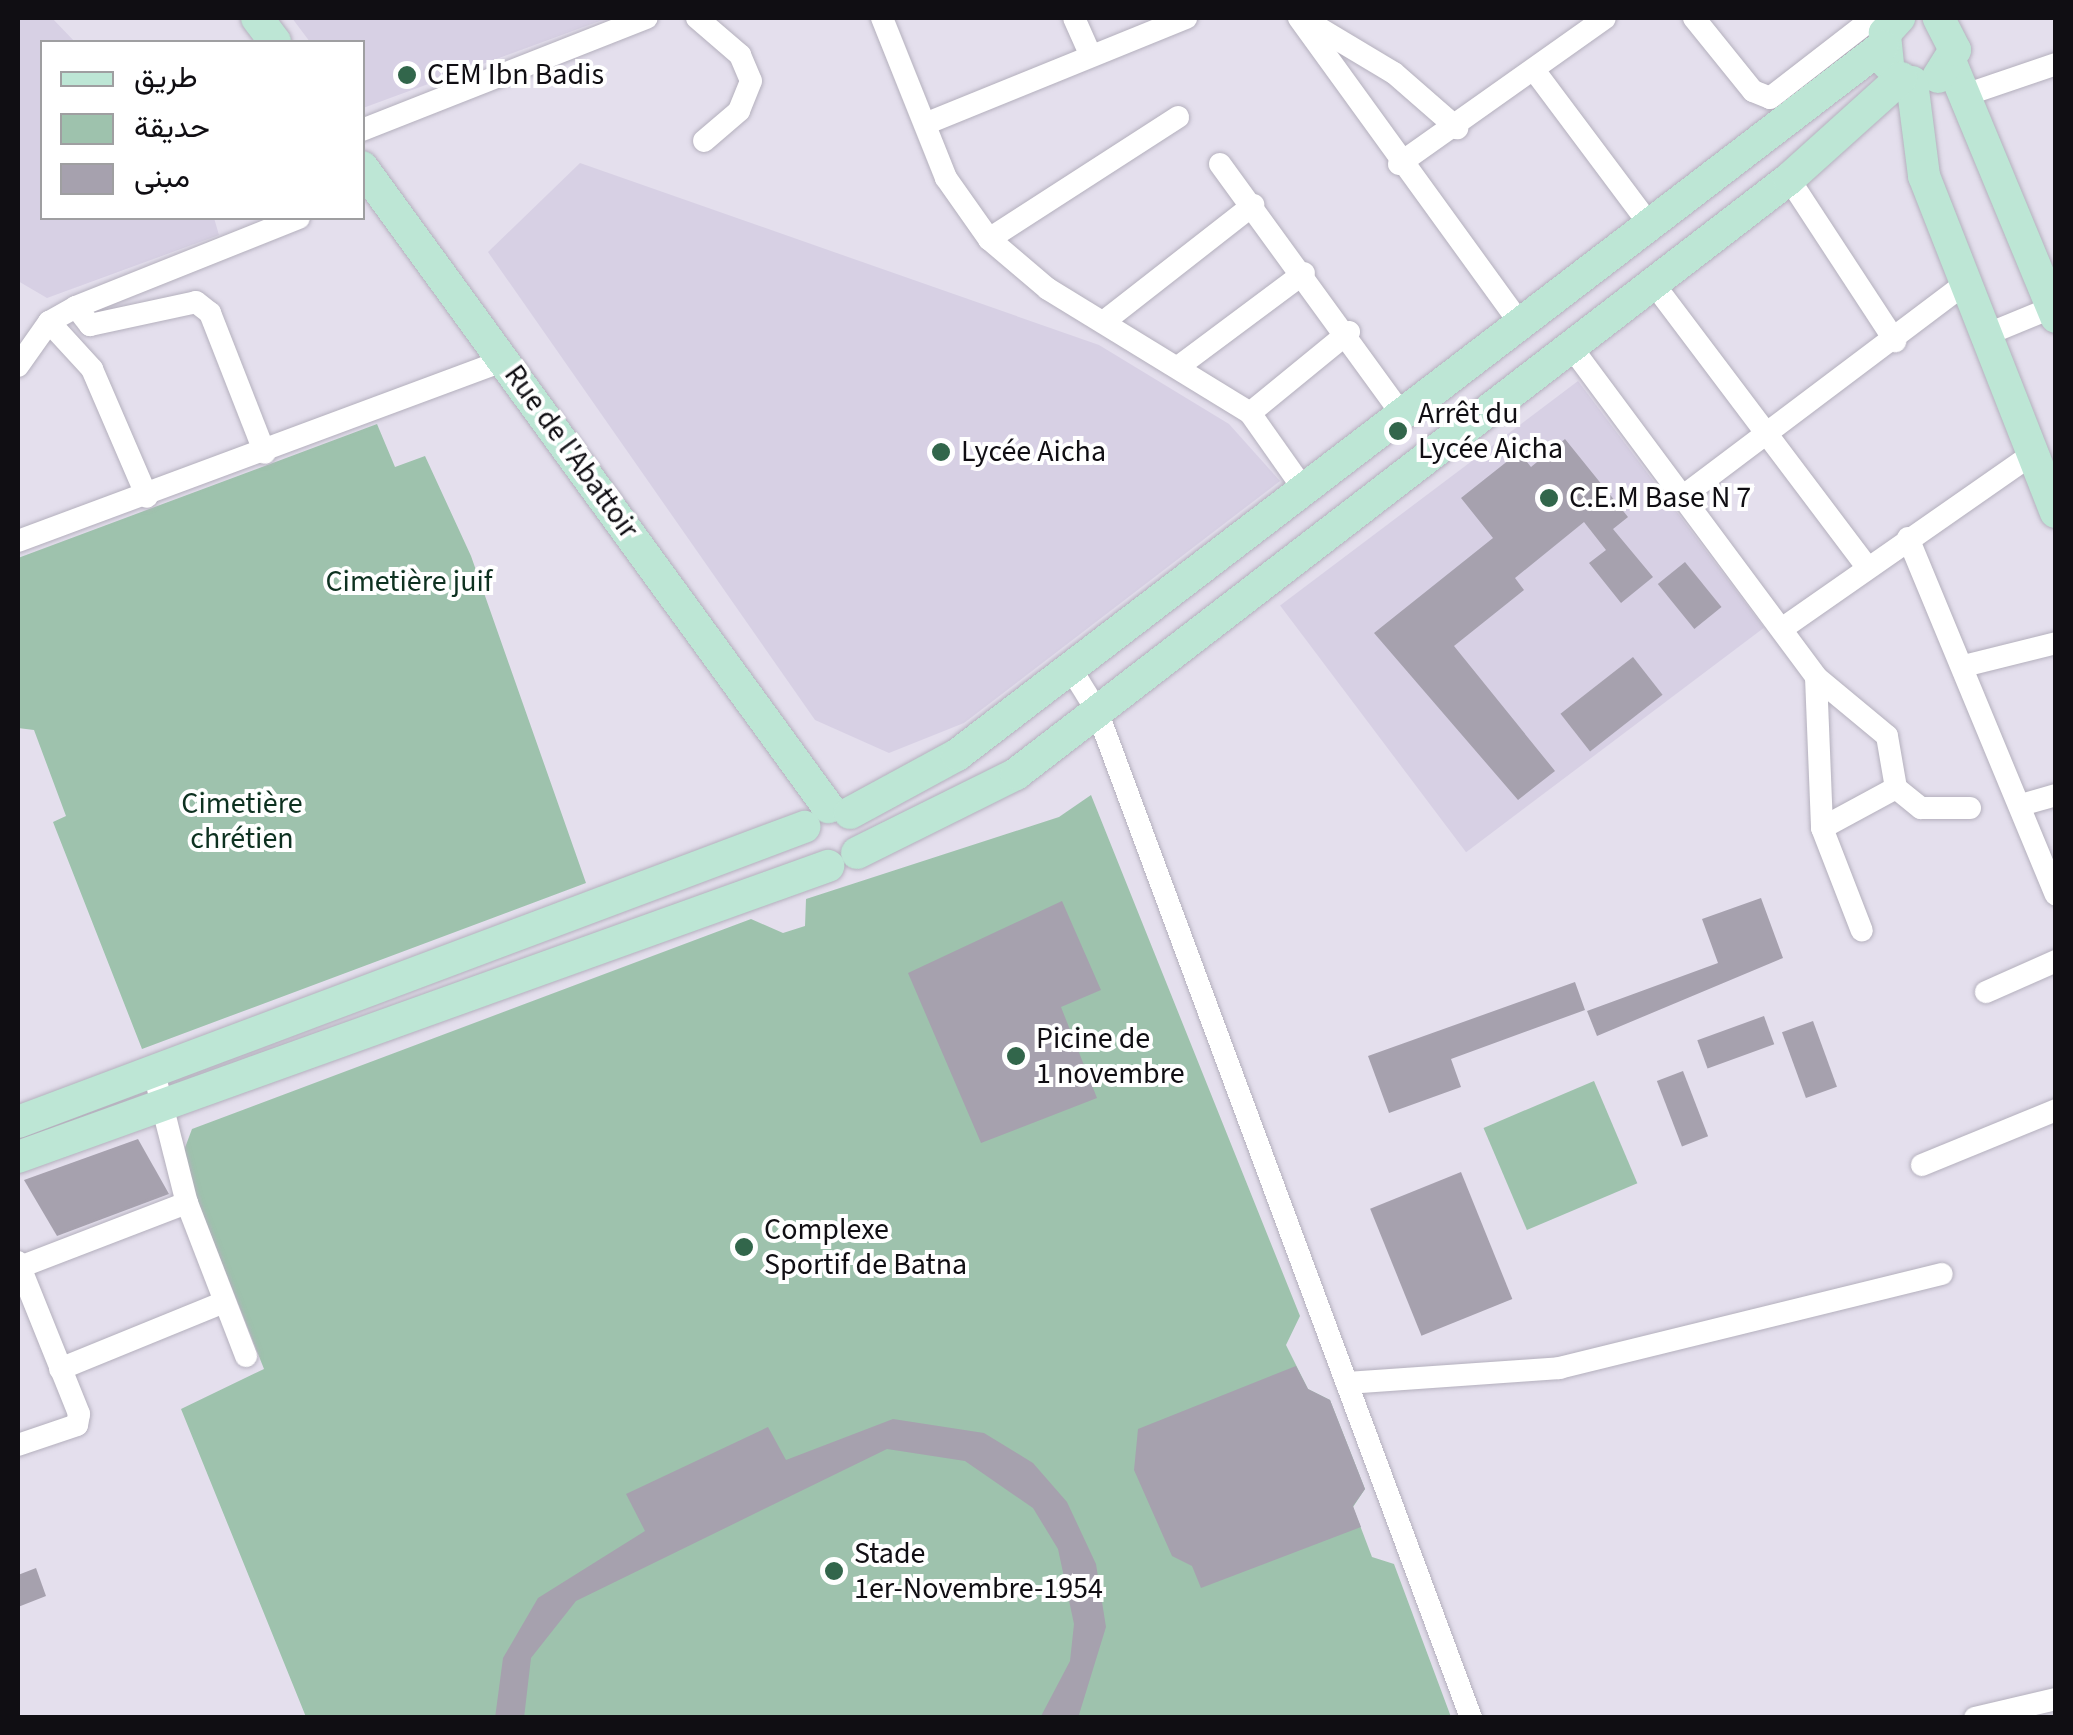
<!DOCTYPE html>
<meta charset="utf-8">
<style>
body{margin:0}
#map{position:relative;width:2073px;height:1735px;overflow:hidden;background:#e4dfed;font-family:"Source Sans 3",Vazirmatn,sans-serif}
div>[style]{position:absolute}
.built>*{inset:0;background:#d7d0e4;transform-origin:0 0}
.green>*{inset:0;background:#9ec2ad;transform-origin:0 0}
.building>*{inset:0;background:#a6a1ae;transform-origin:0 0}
.roads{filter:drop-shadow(0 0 2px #b4b0bd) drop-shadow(0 0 2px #b4b0bd)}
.street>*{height:22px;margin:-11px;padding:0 11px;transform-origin:11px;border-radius:11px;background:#fff}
.secondary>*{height:32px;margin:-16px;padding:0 16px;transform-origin:16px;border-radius:16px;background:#bde6d5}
.dots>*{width:28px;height:28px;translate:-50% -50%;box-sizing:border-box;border:5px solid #fff;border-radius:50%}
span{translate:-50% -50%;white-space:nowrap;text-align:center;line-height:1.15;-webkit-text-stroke:8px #fff;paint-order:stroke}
.poi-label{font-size:30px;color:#100e13}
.left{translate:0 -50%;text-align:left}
.street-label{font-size:30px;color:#100e13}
.park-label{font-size:30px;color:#0d3120}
.frame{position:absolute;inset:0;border:20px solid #100e13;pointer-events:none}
.legend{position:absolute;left:40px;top:40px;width:325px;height:180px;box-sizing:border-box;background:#fff;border:2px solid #9f9fa1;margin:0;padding:12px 18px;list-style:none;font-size:30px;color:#100e13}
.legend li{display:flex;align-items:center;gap:20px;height:50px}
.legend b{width:50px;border:2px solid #9f9fa1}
</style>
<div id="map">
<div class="built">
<div style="clip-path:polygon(18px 18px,52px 18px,75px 42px,42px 42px,42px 218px,214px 218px,219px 235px,47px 298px,18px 281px)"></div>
<div style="clip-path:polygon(292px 18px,608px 18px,363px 108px,362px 42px,310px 42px)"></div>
<div style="clip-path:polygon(580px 163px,1099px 345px,1229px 424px,1280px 481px,964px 723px,889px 753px,815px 720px,488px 252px)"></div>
<div style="left:1578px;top:381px;width:309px;height:373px;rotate:53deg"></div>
</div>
<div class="green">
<div style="clip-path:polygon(377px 424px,395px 467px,425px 456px,471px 556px,586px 883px,142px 1049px,53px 822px,66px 816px,34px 730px,18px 728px,18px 558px)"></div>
<div style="clip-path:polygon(1091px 795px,1300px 1316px,1286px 1345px,1308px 1389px,1330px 1400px,1365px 1489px,1353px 1507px,1372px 1557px,1394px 1564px,1451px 1717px,306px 1717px,181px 1409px,264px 1369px,188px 1177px,183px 1153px,192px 1129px,751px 919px,783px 933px,805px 926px,806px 899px,1059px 817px)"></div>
<div style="left:1594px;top:1081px;width:111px;height:120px;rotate:67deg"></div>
</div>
<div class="building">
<div style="clip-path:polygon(1565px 439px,1628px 517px,1613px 529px,1653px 577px,1621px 603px,1589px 563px,1606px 550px,1584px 522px,1515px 578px,1524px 590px,1454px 646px,1555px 771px,1518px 800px,1374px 633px,1493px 538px,1461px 498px,1519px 452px,1531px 467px)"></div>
<div style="left:1685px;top:562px;width:58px;height:35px;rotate:51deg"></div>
<div style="left:1633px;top:657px;width:48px;height:92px;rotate:52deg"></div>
<div style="clip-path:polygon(1761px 898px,1783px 958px,1597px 1036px,1587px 1011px,1718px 963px,1702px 919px)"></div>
<div style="clip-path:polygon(1062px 901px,1101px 990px,1061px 1007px,1097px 1098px,981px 1143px,908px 973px)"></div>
<div style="clip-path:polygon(1575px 982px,1585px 1010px,1451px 1059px,1461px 1087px,1389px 1113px,1368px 1056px)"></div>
<div style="left:1764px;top:1016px;width:30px;height:71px;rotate:70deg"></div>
<div style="left:1813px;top:1021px;width:70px;height:33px;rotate:70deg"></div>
<div style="left:1683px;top:1071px;width:70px;height:28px;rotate:69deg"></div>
<div style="clip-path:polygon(138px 1139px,169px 1194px,57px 1236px,24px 1180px)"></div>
<div style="left:1461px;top:1172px;width:137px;height:98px;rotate:68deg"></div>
<div style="clip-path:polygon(1296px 1366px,1308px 1389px,1330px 1400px,1365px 1489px,1353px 1506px,1361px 1527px,1201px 1588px,1192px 1566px,1172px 1556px,1134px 1470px,1138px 1429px)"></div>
<div style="clip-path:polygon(893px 1419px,984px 1433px,1033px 1463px,1067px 1502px,1096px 1564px,1106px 1627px,1078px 1718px,1040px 1718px,1070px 1661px,1074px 1624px,1058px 1549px,1033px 1508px,965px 1461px,887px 1449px,576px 1601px,531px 1658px,524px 1718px,495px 1718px,503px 1658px,538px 1598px,645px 1531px,626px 1494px,768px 1427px,786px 1460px)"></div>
<div style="clip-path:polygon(36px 1568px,46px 1596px,18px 1607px,18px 1575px)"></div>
</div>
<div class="roads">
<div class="street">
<div style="left:697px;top:18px;width:57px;rotate:40.7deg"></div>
<div style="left:740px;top:55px;width:28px;rotate:67deg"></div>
<div style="left:751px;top:81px;width:32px;rotate:112deg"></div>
<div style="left:739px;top:111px;width:46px;rotate:139.4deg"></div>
<div style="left:882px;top:18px;width:172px;rotate:68.2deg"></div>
<div style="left:946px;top:178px;width:75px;rotate:54.8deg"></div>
<div style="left:989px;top:239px;width:77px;rotate:40.3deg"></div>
<div style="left:1048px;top:289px;width:237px;rotate:31.5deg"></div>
<div style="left:1250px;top:413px;width:95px;rotate:54.8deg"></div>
<div style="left:1074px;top:18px;width:39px;rotate:66deg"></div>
<div style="left:1299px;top:18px;width:380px;rotate:54.1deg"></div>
<div style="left:1302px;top:18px;width:107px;rotate:30.9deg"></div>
<div style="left:1394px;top:73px;width:84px;rotate:41.1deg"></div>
<div style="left:1694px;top:18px;width:94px;rotate:51.1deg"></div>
<div style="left:1753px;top:91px;width:18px;rotate:22deg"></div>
<div style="left:1770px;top:98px;width:130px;rotate:-37.8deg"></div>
<div style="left:1537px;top:74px;width:189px;rotate:53.2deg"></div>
<div style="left:1971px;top:93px;width:90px;rotate:-18.8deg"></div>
<div style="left:925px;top:124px;width:282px;rotate:-22.1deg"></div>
<div style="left:362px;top:130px;width:306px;rotate:-21.5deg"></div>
<div style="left:1220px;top:164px;width:311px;rotate:54deg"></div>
<div style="left:1399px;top:164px;width:252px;rotate:-35.3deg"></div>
<div style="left:1789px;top:179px;width:194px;rotate:56.8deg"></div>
<div style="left:989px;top:239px;width:225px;rotate:-32.8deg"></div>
<div style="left:1653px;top:283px;width:354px;rotate:53deg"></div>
<div style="left:76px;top:307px;width:23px;rotate:52deg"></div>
<div style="left:90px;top:325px;width:108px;rotate:-12.2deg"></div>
<div style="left:196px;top:302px;width:18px;rotate:38deg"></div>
<div style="left:210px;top:313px;width:150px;rotate:68.6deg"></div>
<div style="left:1106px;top:320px;width:187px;rotate:-38deg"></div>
<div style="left:49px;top:322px;width:64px;rotate:47.5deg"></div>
<div style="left:92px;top:369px;width:139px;rotate:66.7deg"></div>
<div style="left:1988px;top:334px;width:74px;rotate:-22.4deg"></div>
<div style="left:1569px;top:344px;width:415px;rotate:53.4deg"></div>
<div style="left:1816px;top:677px;width:92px;rotate:39.7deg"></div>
<div style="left:1887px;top:736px;width:53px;rotate:80.2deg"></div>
<div style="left:1896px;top:788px;width:32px;rotate:39deg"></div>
<div style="left:1921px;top:808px;width:49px"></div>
<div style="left:18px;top:366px;width:54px;rotate:-54.8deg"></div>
<div style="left:49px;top:322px;width:31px;rotate:-29deg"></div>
<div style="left:76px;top:307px;width:240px;rotate:-21.8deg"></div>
<div style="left:1178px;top:367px;width:157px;rotate:-36.7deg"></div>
<div style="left:1250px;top:413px;width:128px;rotate:-39.3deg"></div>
<div style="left:1682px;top:497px;width:356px;rotate:-37deg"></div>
<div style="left:1908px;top:538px;width:386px;rotate:67.5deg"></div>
<div style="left:18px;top:541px;width:520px;rotate:-20.39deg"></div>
<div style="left:1783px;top:628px;width:306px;rotate:-34.9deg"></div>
<div style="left:1968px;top:665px;width:91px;rotate:-14deg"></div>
<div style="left:1071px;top:669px;width:49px;rotate:58.2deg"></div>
<div style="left:1097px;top:711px;width:1074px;rotate:69.62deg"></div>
<div style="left:1816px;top:677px;width:151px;rotate:87.7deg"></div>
<div style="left:1822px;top:828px;width:110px;rotate:68.8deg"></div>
<div style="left:2021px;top:805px;width:36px;rotate:-16deg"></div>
<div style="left:1822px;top:828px;width:84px;rotate:-28.4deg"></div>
<div style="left:1986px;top:992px;width:77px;rotate:-23.9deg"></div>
<div style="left:153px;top:1069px;width:138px;rotate:75.8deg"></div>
<div style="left:187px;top:1203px;width:164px;rotate:68.9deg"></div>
<div style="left:1922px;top:1165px;width:145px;rotate:-22.3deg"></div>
<div style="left:18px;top:1262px;width:164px;rotate:68.1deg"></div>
<div style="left:79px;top:1414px;width:11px;rotate:100deg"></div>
<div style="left:77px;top:1425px;width:62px;rotate:161.3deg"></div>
<div style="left:20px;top:1267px;width:179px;rotate:-21deg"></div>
<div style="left:60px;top:1369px;width:177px;rotate:-22.2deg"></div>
<div style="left:1347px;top:1383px;width:213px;rotate:-4deg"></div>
<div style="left:1559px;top:1368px;width:394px;rotate:-13.8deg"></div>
<div style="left:1975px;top:1718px;width:83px;rotate:-13.2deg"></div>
</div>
<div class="secondary">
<div style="left:257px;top:18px;width:30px;rotate:53deg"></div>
<div style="left:1951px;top:63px;width:275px;rotate:67.5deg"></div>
<div style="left:1888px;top:64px;width:31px;rotate:-96deg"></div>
<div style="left:1885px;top:33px;width:21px;rotate:-47deg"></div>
<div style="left:1938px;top:77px;width:32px;rotate:-58deg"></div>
<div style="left:1955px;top:50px;width:36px;rotate:-117deg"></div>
<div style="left:1912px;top:82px;width:95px;rotate:82.7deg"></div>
<div style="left:1924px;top:176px;width:361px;rotate:68.6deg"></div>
<div style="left:362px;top:167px;width:792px;rotate:53.94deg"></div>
<div style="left:850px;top:813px;width:122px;rotate:-28.5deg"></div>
<div style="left:957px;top:755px;width:1166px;rotate:-37.44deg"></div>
<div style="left:857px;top:853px;width:178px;rotate:-26.4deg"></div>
<div style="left:1016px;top:774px;width:975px;rotate:-37.59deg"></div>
<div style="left:1789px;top:179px;width:151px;rotate:-42deg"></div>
<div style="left:18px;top:1122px;width:840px;rotate:-20.57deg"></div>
<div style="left:18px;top:1157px;width:861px;rotate:-19.76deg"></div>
</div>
</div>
<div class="dots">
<div style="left:407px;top:75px;background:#32664b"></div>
<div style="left:1398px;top:431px;background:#32664b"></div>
<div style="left:941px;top:452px;background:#32664b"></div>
<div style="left:1549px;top:498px;background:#32664b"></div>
<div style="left:1016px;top:1056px;background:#32664b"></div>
<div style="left:744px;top:1247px;background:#32664b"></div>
<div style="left:834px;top:1571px;background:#32664b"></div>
</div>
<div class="poi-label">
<span class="left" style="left:427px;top:75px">CEM Ibn Badis</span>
<span class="left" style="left:1418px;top:431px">Arrêt du<br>Lycée Aicha</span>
<span class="left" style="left:961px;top:452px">Lycée Aicha</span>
<span class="left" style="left:1569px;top:498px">C.E.M Base N 7</span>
<span class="left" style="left:1036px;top:1056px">Picine de<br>1 novembre</span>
<span class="left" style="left:764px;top:1247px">Complexe<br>Sportif de Batna</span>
<span class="left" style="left:854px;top:1571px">Stade<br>1er-Novembre-1954</span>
</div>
<div class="street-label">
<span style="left:571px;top:452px;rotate:54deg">Rue de l'Abattoir</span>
</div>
<div class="park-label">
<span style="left:409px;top:582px">Cimetière juif</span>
<span style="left:242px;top:821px">Cimetière<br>chrétien</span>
</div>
<div class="frame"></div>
<ul class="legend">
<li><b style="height:12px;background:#bde6d5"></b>طريق</li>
<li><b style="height:28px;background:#9ec2ad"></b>حديقة</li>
<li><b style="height:28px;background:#a6a1ae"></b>مبنى</li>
</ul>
</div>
